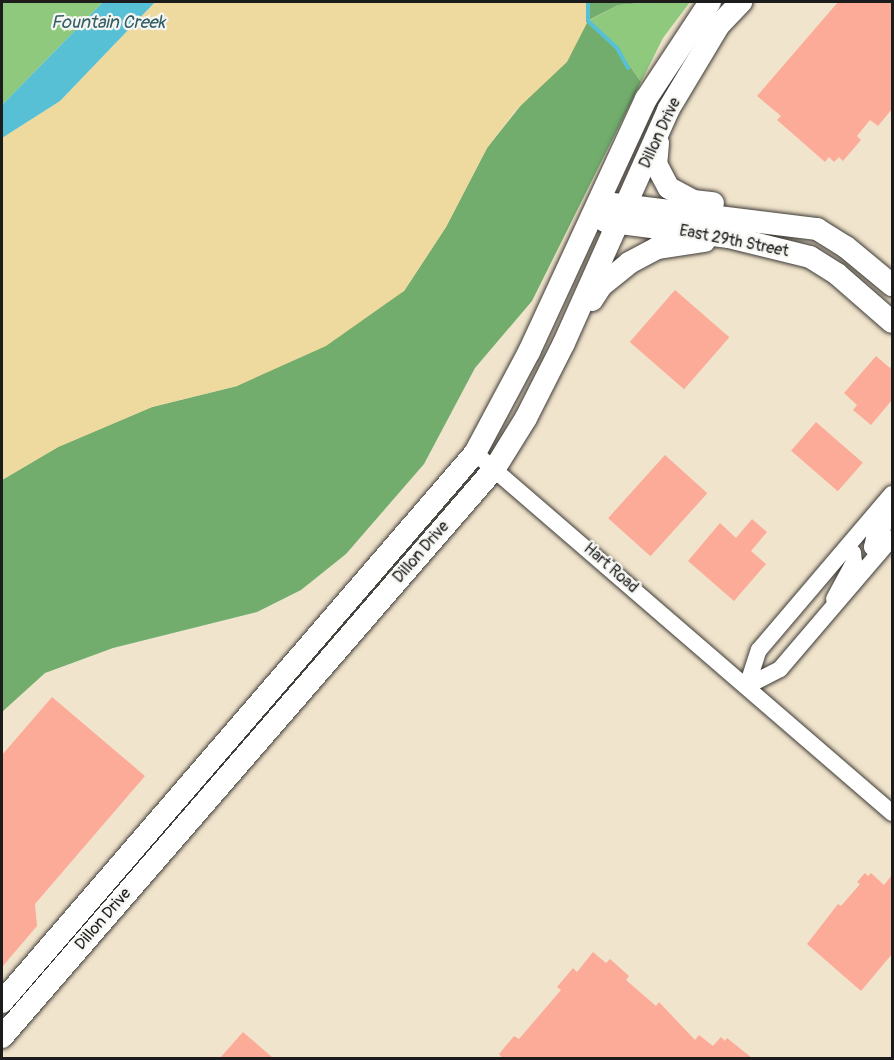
<!DOCTYPE html>
<style>
body{margin:0}
#map{position:relative;width:894px;height:1060px;overflow:hidden;background:#f1e4cc;font-family:Pangolin,sans-serif}
div>[style]{position:absolute}
.green>*{inset:0;background:#8ec97e}
.forest>*{inset:0;background:#72ad6d}
.sand>*{inset:0;background:#eeda9e}
.water>*{inset:0;background:#58c0d5}
.stream>*{height:4px;margin:-2px;padding:0 2px;transform-origin:2px;border-radius:2px;background:#58c0d5}
.building>*{inset:0;background:#fcab98;transform-origin:0 0}
.roads{filter:drop-shadow(0 0 2px #3c3a36) drop-shadow(0 0 2px #3c3a36)}
.street>*{height:16px;margin:-8px;padding:0 8px;transform-origin:8px;border-radius:8px;background:#fff}
.secondary>*{height:22px;margin:-11px;padding:0 11px;transform-origin:11px;border-radius:11px;background:#fff}
span{translate:-50% -50%;white-space:nowrap;text-align:center;line-height:1.15;-webkit-text-stroke:4.5px #f6f6f2;paint-order:stroke}
.street-label{font-size:16px;color:#1c1c1c}
.water-label{font-size:18px;color:#345e66;font-style:italic}
.frame{position:absolute;inset:0;border:3px solid #1c1c1c;pointer-events:none}
</style>
<div id="map">
<div class="green">
<div style="clip-path:polygon(2px 2px,103px 2px,2px 105px)"></div>
<div style="clip-path:polygon(653px 2px,690px 2px,663px 38px,641px 82px,617px 48px,588px 21px,618px 5px)"></div>
</div>
<div class="forest">
<div style="clip-path:polygon(588px 2px,653px 2px,618px 5px,589px 20px,617px 48px,641px 82px,532px 301px,475px 368px,424px 464px,346px 554px,301px 590px,257px 612px,113px 648px,45px 673px,2px 712px,2px 480px,58px 447px,152px 407px,237px 386px,404px 291px,446px 227px,487px 148px,588px 21px)"></div>
</div>
<div class="sand">
<div style="clip-path:polygon(155px 2px,588px 2px,588px 21px,567px 62px,514px 112px,487px 148px,446px 227px,404px 291px,326px 346px,237px 386px,152px 407px,58px 447px,2px 480px,2px 138px,60px 101px)"></div>
</div>
<div class="water">
<div style="clip-path:polygon(103px 2px,155px 2px,60px 101px,2px 138px,2px 105px)"></div>
</div>
<div class="stream">
<div style="left:588px;top:2px;width:19px;rotate:90deg"></div>
<div style="left:588px;top:21px;width:40px;rotate:43deg"></div>
<div style="left:617px;top:48px;width:23px;rotate:61deg"></div>
</div>
<div class="building">
<div style="clip-path:polygon(838px 2px,892px 2px,892px 109px,878px 126px,870px 120px,857px 136px,861px 140px,843px 161px,839px 157px,834px 162px,829px 157px,825px 162px,777px 120px,781px 116px,757px 96px)"></div>
<div style="left:675px;top:290px;width:72px;height:69px;rotate:41deg"></div>
<div style="clip-path:polygon(876px 356px,890px 368px,892px 365px,892px 400px,871px 425px,853px 410px,857px 405px,844px 393px)"></div>
<div style="left:816px;top:422px;width:62px;height:38px;rotate:41deg"></div>
<div style="left:665px;top:455px;width:57px;height:85px;rotate:42deg"></div>
<div style="clip-path:polygon(752px 519px,767px 532px,751px 551px,766px 564px,734px 601px,688px 561px,720px 523px,736px 538px)"></div>
<div style="clip-path:polygon(52px 697px,145px 776px,35px 904px,37px 926px,2px 967px,2px 755px)"></div>
<div style="clip-path:polygon(865px 873px,868px 876px,871px 873px,884px 885px,892px 875px,892px 954px,861px 991px,807px 944px,838px 904px,841px 906px,860px 884px,857px 882px)"></div>
<div style="clip-path:polygon(593px 952px,606px 963px,610px 959px,629px 976px,626px 980px,656px 1006px,659px 1002px,695px 1040px,699px 1035px,713px 1046px,721px 1037px,725px 1041px,727px 1038px,752px 1058px,502px 1058px,499px 1054px,514px 1036px,519px 1039px,561px 990px,557px 987px,573px 968px,577px 972px)"></div>
<div style="clip-path:polygon(243px 1032px,273px 1058px,220px 1058px)"></div>
</div>
<div class="roads">
<div class="street">
<div style="left:475px;top:453px;width:551px;rotate:40.8deg"></div>
<div style="left:878px;top:554px;width:9px;rotate:-131deg"></div>
<div style="left:872px;top:547px;width:9px;rotate:-77deg"></div>
<div style="left:874px;top:538px;width:29px;rotate:-52deg"></div>
<div style="left:834px;top:599px;width:42px;rotate:-61.6deg"></div>
<div style="left:854px;top:562px;width:9px;rotate:-96deg"></div>
<div style="left:853px;top:553px;width:8px;rotate:-140deg"></div>
<div style="left:747px;top:686px;width:38px;rotate:-72deg"></div>
<div style="left:759px;top:650px;width:205px;rotate:-49.6deg"></div>
<div style="left:747px;top:686px;width:37px;rotate:-27deg"></div>
<div style="left:780px;top:669px;width:172px;rotate:-49.5deg"></div>
</div>
<div class="secondary">
<div style="left:658px;top:143px;width:21px;rotate:95deg"></div>
<div style="left:656px;top:164px;width:27px;rotate:62deg"></div>
<div style="left:669px;top:188px;width:27px;rotate:28deg"></div>
<div style="left:693px;top:201px;width:20px;rotate:6deg"></div>
<div style="left:613px;top:204px;width:206px;rotate:7deg"></div>
<div style="left:817px;top:229px;width:34px;rotate:32deg"></div>
<div style="left:846px;top:247px;width:60px;rotate:39.6deg"></div>
<div style="left:605px;top:221px;width:125px;rotate:7.4deg"></div>
<div style="left:729px;top:237px;width:83px;rotate:13.9deg"></div>
<div style="left:810px;top:257px;width:32px;rotate:32deg"></div>
<div style="left:837px;top:274px;width:73px;rotate:41.1deg"></div>
<div style="left:592px;top:300px;width:17px;rotate:-57deg"></div>
<div style="left:601px;top:286px;width:36px;rotate:-39deg"></div>
<div style="left:629px;top:263px;width:32px;rotate:-28deg"></div>
<div style="left:657px;top:248px;width:48px;rotate:-8.5deg"></div>
<div style="left:2px;top:1002px;width:725px;rotate:-49.25deg"></div>
<div style="left:475px;top:453px;width:115px;rotate:-61.9deg"></div>
<div style="left:529px;top:352px;width:279px;rotate:-65.2deg"></div>
<div style="left:646px;top:99px;width:116px;rotate:-56.6deg"></div>
<div style="left:2px;top:1037px;width:753px;rotate:-49.09deg"></div>
<div style="left:495px;top:468px;width:59px;rotate:-58.2deg"></div>
<div style="left:526px;top:418px;width:84px;rotate:-63.1deg"></div>
<div style="left:564px;top:343px;width:255px;rotate:-65.9deg"></div>
<div style="left:668px;top:110px;width:99px;rotate:-59deg"></div>
<div style="left:719px;top:25px;width:32px;rotate:-46deg"></div>
</div>
</div>
<div class="street-label">
<span style="left:660px;top:133px;rotate:-65deg">Dillon Drive</span>
<span style="left:734px;top:241px;rotate:11deg">East 29th Street</span>
<span style="left:421px;top:552px;rotate:-49deg">Dillon Drive</span>
<span style="left:611px;top:568px;rotate:41deg">Hart Road</span>
<span style="left:103px;top:919px;rotate:-49deg">Dillon Drive</span>
</div>
<div class="water-label">
<span style="left:108px;top:23px">Fountain Creek</span>
</div>
<div class="frame"></div>
</div>
